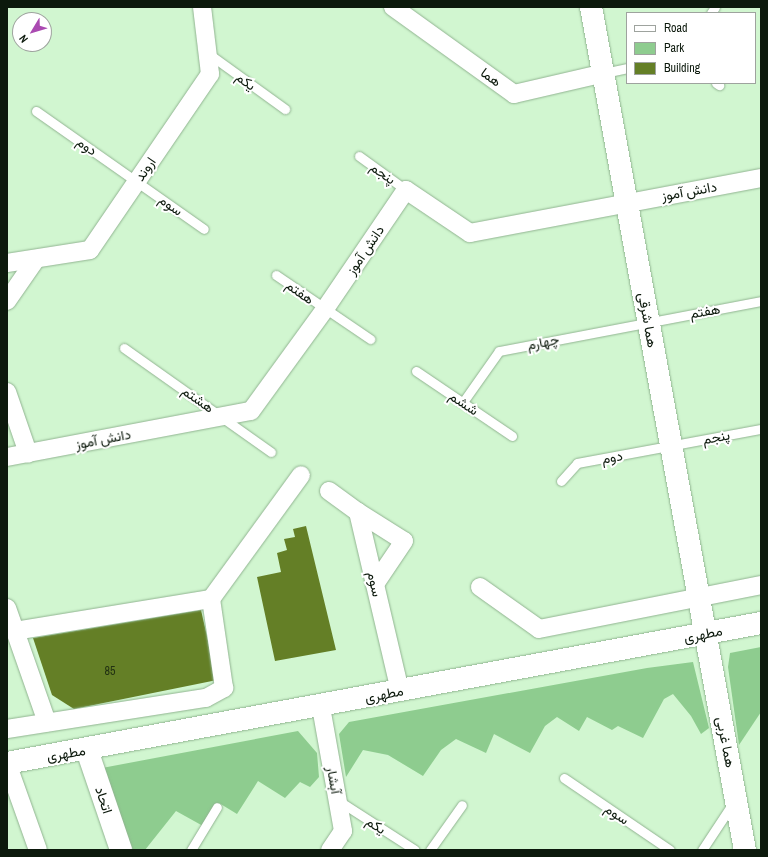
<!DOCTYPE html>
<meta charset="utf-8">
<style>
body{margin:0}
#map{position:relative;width:768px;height:857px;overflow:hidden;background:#d1f6d0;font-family:"Archivo Narrow",Vazirmatn,sans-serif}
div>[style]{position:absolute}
.green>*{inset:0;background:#8ecc8f}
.building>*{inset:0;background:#647f26}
.roads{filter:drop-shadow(0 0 1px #91b491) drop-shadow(0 0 1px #91b491)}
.service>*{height:9px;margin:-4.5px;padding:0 4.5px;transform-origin:4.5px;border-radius:4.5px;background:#fff}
.minor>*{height:18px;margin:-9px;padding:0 9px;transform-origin:9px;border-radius:9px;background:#fff}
.tertiary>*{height:22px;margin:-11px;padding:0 11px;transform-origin:11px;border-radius:11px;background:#fff}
.secondary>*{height:22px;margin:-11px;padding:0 11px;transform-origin:11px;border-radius:11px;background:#fff}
span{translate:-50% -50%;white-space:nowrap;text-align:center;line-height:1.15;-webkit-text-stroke:4px #fff;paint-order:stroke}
.number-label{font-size:12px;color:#223212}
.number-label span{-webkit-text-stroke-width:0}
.street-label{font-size:14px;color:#0c190c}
.frame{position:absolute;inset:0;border:8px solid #0c190c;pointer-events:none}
.legend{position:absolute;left:626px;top:12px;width:130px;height:72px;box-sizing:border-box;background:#fff;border:1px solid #9ea39e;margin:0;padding:5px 7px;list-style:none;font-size:12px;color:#0c190c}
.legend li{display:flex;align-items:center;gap:8px;height:20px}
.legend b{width:20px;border:1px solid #9ea39e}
.north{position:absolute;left:12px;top:12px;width:40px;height:40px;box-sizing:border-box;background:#fff;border:1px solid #9ea39e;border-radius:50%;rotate:232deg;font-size:11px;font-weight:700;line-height:16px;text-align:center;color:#0c190c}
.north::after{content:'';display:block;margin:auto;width:14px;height:18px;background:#aa4ab1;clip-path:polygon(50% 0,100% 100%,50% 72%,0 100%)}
</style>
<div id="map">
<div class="green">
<div style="clip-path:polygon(761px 647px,761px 712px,739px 745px,728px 667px,730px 653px)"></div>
<div style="clip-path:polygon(693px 662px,709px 728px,701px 734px,691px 716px,673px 694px,664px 699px,643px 738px,618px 726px,612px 730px,587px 717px,579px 731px,557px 717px,545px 726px,530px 753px,494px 734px,486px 753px,456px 739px,441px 750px,423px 776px,388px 755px,363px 750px,346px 777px,339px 734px,349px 722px,647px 668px)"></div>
<div style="clip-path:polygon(298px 731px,317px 753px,319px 777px,310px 787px,300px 782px,285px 798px,258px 781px,237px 814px,219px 803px,203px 826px,176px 811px,145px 850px,123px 850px,102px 768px)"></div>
</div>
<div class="building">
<div style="clip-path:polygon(306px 526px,336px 650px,275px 661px,257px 577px,281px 572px,277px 553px,287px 550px,284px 539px,295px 537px,293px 529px)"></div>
<div style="clip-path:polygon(201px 610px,217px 680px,74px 709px,52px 695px,33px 638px)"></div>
</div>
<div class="roads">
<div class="service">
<div style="left:711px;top:13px;width:7px;rotate:-56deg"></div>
<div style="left:209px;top:54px;width:94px;rotate:35.9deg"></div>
<div style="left:604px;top:73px;width:24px;rotate:-12deg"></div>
<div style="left:716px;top:83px;width:4px;rotate:34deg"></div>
<div style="left:36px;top:111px;width:205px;rotate:35.1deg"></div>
<div style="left:359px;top:156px;width:58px;rotate:35.9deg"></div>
<div style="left:276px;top:275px;width:114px;rotate:34.2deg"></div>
<div style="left:124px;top:348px;width:180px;rotate:35.3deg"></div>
<div style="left:416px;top:371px;width:116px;rotate:34.1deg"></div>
<div style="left:463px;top:402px;width:62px;rotate:-54.8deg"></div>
<div style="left:499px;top:351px;width:267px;rotate:-10.8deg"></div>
<div style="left:561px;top:481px;width:24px;rotate:-48deg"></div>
<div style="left:577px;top:463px;width:187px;rotate:-10.5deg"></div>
<div style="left:564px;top:778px;width:128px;rotate:34.2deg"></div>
<div style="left:339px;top:801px;width:90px;rotate:32.8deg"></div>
<div style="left:191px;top:850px;width:50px;rotate:-58.8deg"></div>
<div style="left:430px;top:850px;width:55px;rotate:-54.6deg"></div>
<div style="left:702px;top:850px;width:56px;rotate:-56.6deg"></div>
</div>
<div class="minor">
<div style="left:393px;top:7px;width:149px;rotate:35.7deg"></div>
<div style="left:514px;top:94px;width:92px;rotate:-13.1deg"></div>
<div style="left:7px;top:263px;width:84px;rotate:-8.9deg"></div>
<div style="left:90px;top:250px;width:213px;rotate:-55.7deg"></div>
<div style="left:210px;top:74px;width:67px;rotate:-96.8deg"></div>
<div style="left:7px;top:301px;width:51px;rotate:-55.4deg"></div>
<div style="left:7px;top:392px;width:65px;rotate:71deg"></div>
<div style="left:7px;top:457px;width:248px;rotate:-10.7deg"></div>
<div style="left:251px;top:411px;width:126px;rotate:-54deg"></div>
<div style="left:325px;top:309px;width:144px;rotate:-55.8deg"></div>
<div style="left:406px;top:190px;width:77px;rotate:33.9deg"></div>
<div style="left:470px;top:233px;width:296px;rotate:-10.7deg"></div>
<div style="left:329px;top:491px;width:36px;rotate:36deg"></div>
<div style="left:358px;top:512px;width:184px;rotate:76.8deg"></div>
<div style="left:358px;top:512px;width:54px;rotate:32.2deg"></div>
<div style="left:404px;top:541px;width:52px;rotate:124deg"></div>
<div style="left:480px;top:587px;width:72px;rotate:35.4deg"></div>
<div style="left:539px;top:629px;width:226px;rotate:-11.2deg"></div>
<div style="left:7px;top:608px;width:121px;rotate:70.7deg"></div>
<div style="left:15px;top:631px;width:199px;rotate:-9.3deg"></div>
<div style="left:211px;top:599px;width:153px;rotate:-54deg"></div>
<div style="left:321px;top:707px;width:126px;rotate:79.9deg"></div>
<div style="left:343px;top:831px;width:23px;rotate:124deg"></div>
<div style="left:7px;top:729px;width:201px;rotate:-8.9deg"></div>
<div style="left:206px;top:698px;width:21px;rotate:-29deg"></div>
<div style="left:224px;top:688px;width:90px;rotate:-98.3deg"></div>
<div style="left:7px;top:763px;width:92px;rotate:70.4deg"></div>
</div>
<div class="tertiary">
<div style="left:591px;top:7px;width:857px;rotate:79.65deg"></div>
<div style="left:87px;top:750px;width:106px;rotate:71.2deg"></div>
</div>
<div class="secondary">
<div style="left:7px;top:763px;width:767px;rotate:-10.52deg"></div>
</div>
</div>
<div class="number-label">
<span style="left:110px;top:672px">85</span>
</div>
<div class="street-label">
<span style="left:491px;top:77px;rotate:36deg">هما</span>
<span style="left:246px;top:81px;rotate:36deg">یکم</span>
<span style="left:87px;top:146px;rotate:35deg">دوم</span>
<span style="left:145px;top:169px;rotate:-56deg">اروند</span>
<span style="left:383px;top:173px;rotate:35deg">پنجم</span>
<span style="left:689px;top:191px;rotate:-10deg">دانش آموز</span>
<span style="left:171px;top:205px;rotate:35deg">سوم</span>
<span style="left:365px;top:250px;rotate:-56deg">دانش آموز</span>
<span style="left:300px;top:292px;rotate:35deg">هفتم</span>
<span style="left:705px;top:311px;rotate:-10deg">هفتم</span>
<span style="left:648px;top:320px;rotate:80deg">هما شرقی</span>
<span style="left:543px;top:342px;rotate:-11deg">چهارم</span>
<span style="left:198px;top:399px;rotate:35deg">هشتم</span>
<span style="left:464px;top:403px;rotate:34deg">ششم</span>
<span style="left:716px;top:437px;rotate:-11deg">پنجم</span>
<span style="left:103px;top:439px;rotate:-11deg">دانش آموز</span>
<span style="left:612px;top:457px;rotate:-10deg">دوم</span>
<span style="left:375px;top:584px;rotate:77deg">سوم</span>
<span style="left:703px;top:634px;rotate:-11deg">مطهری</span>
<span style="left:384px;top:694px;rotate:-11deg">مطهری</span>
<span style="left:726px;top:742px;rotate:79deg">هما غربی</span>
<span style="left:66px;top:753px;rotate:-9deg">مطهری</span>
<span style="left:334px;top:780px;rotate:80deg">آبشار</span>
<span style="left:104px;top:800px;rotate:72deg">اتحاد</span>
<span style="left:617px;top:814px;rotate:34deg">سوم</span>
<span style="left:376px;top:825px;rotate:32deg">یکم</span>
</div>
<div class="frame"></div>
<ul class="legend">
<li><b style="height:5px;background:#fff"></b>Road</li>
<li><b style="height:11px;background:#8ecc8f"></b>Park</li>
<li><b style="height:11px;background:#647f26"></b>Building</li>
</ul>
<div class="north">N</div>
</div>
